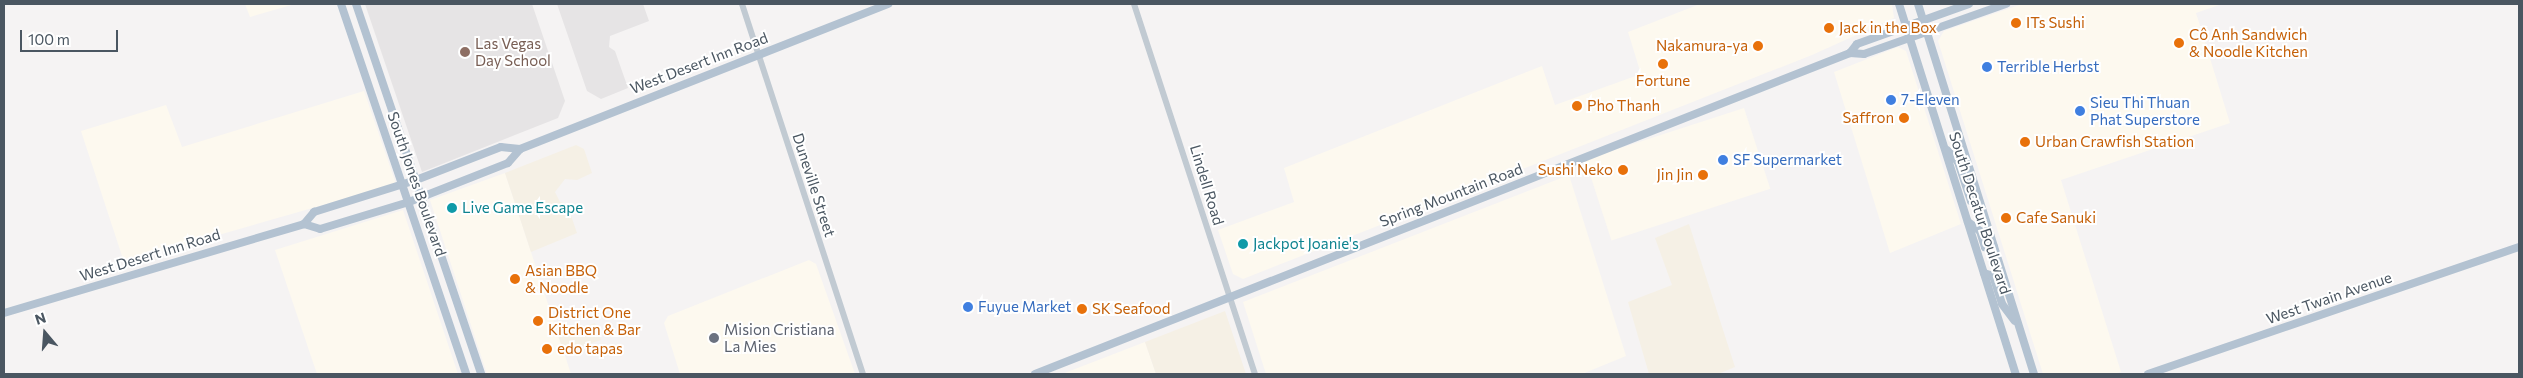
<!DOCTYPE html>
<meta charset="utf-8">
<style>
body{margin:0}
#map{position:relative;width:2523px;height:378px;overflow:hidden;background:#f5f3f3;font-family:Commissioner,sans-serif}
div>[style]{position:absolute}
.commercial>*{inset:0;background:#fdf9ef;transform-origin:0 0}
.education>*{inset:0;background:#e6e4e5}
.sand>*{inset:0;background:#f5f0e5;transform-origin:0 0}
.minor>*{height:6px;margin:-3px;padding:0 3px;transform-origin:3px;border-radius:3px;background:#c1cad2}
.major>*{height:8px;margin:-4px;padding:0 4px;transform-origin:4px;border-radius:4px;background:#b3c2d1}
.dots>*{width:14px;height:14px;translate:-50% -50%;box-sizing:border-box;border:2px solid #fff;border-radius:50%}
span{translate:-50% -50%;white-space:nowrap;text-align:center;line-height:1.15;-webkit-text-stroke:4px #fff;paint-order:stroke}
.food-label{font-size:15px;color:#c56008}
.left{translate:0 -50%;text-align:left}
.right{translate:-100% -50%;text-align:right}
.education-label{font-size:15px;color:#785e54}
.street-label{font-size:15px;color:#4a5661}
.shop-label{font-size:15px;color:#366cbe}
.culture-label{font-size:15px;color:#0d838f}
.worship-label{font-size:15px;color:#5b616d}
.frame{position:absolute;inset:0;border:5px solid #4a5661;pointer-events:none}
.north{position:absolute;left:20px;top:308px;width:50px;height:50px;-webkit-text-stroke:4px #fff;paint-order:stroke;rotate:342deg;font-size:14px;font-weight:700;line-height:20px;text-align:center;color:#4a5661}
.north::after{content:'';display:block;margin:auto;width:18px;height:22px;background:#4a5661;clip-path:polygon(50% 0,100% 100%,50% 72%,0 100%)}
.scale{position:absolute;left:20px;top:30px;width:98px;height:22px;box-sizing:border-box;border:2px solid #4a5661;border-top:0;padding-left:6px;font-size:15px;line-height:18px;white-space:nowrap;color:#4a5661;-webkit-text-stroke:4px #fff;paint-order:stroke}
</style>
<div id="map">
<div class="commercial">
<div style="clip-path:polygon(245px 4px,295px 4px,250px 17px)"></div>
<div style="clip-path:polygon(1700px 4px,1892px 4px,1894px 18px,1812px 55px,1243px 279px,1233px 274px,1218px 230px,1294px 202px,1284px 168px,1542px 66px,1555px 105px,1641px 74px,1628px 32px)"></div>
<div style="clip-path:polygon(2022px 4px,2222px 4px,2196px 13px,2230px 123px,2061px 180px,2121px 372px,2112px 374px,2043px 374px,1938px 41px,1944px 31px)"></div>
<div style="clip-path:polygon(1898px 47px,1906px 51px,1961px 224px,1890px 253px,1834px 72px)"></div>
<div style="clip-path:polygon(364px 91px,396px 184px,124px 262px,81px 131px,166px 105px,182px 147px)"></div>
<div style="left:1744px;top:108px;width:85px;height:167px;rotate:72deg"></div>
<div style="clip-path:polygon(505px 173px,531px 252px,571px 374px,487px 374px,430px 200px)"></div>
<div style="clip-path:polygon(1569px 175px,1626px 356px,1582px 374px,1266px 374px,1243px 302px)"></div>
<div style="clip-path:polygon(403px 210px,458px 374px,317px 374px,275px 250px)"></div>
<div style="clip-path:polygon(809px 260px,816px 264px,855px 374px,680px 374px,664px 323px,668px 316px)"></div>
<div style="clip-path:polygon(1145px 342px,1156px 374px,1062px 374px)"></div>
</div>
<div class="education">
<div style="clip-path:polygon(365px 4px,532px 4px,565px 101px,558px 118px,422px 172px)"></div>
<div style="clip-path:polygon(557px 4px,643px 4px,649px 21px,610px 36px,609px 47px,615px 51px,628px 88px,601px 99px,587px 91px)"></div>
</div>
<div class="sand">
<div style="clip-path:polygon(576px 145px,584px 149px,592px 173px,577px 180px,565px 179px,555px 192px,560px 202px,567px 204px,577px 233px,531px 252px,505px 173px)"></div>
<div style="clip-path:polygon(1689px 224px,1735px 367px,1718px 374px,1649px 374px,1628px 302px,1672px 285px,1655px 238px)"></div>
<div style="clip-path:polygon(1225px 311px,1246px 374px,1156px 374px,1145px 342px)"></div>
<div style="left:595px;top:323px;width:18px;height:39px;rotate:71deg"></div>
</div>
<div class="minor">
<div style="left:742px;top:4px;width:389px;rotate:71.9deg"></div>
<div style="left:1134px;top:4px;width:389px;rotate:71.9deg"></div>
</div>
<div class="major">
<div style="left:341px;top:4px;width:391px;rotate:71.3deg"></div>
<div style="left:356px;top:4px;width:391px;rotate:71.3deg"></div>
<div style="left:1899px;top:4px;width:388px;rotate:72.5deg"></div>
<div style="left:1918px;top:4px;width:388px;rotate:72.6deg"></div>
<div style="left:1850px;top:53px;width:11px;rotate:-52deg"></div>
<div style="left:1857px;top:44px;width:119px;rotate:-19.7deg"></div>
<div style="left:1947px;top:150px;width:16px;rotate:47deg"></div>
<div style="left:1958px;top:162px;width:41px;rotate:71.6deg"></div>
<div style="left:1971px;top:201px;width:8px"></div>
<div style="left:1968px;top:222px;width:15px;rotate:37deg"></div>
<div style="left:1980px;top:231px;width:17px;rotate:73deg"></div>
<div style="left:1985px;top:247px;width:9px"></div>
<div style="left:304px;top:224px;width:16px;rotate:-50deg"></div>
<div style="left:314px;top:212px;width:107px;rotate:-17.4deg"></div>
<div style="left:416px;top:180px;width:91px;rotate:-21.2deg"></div>
<div style="left:501px;top:147px;width:19px;rotate:6deg"></div>
<div style="left:520px;top:149px;width:396px;rotate:-21.5deg"></div>
<div style="left:1984px;top:273px;width:9px;rotate:18deg"></div>
<div style="left:1993px;top:276px;width:29px;rotate:72deg"></div>
<div style="left:2002px;top:304px;width:21px;rotate:53deg"></div>
<div style="left:4px;top:313px;width:313px;rotate:-16.5deg"></div>
<div style="left:304px;top:224px;width:17px;rotate:17deg"></div>
<div style="left:320px;top:229px;width:93px;rotate:-16.9deg"></div>
<div style="left:409px;top:202px;width:106px;rotate:-21.5deg"></div>
<div style="left:508px;top:163px;width:18px;rotate:-49deg"></div>
<div style="left:1035px;top:374px;width:876px;rotate:-21.5deg"></div>
<div style="left:1850px;top:53px;width:14px;rotate:4deg"></div>
<div style="left:1864px;top:54px;width:151px;rotate:-19.4deg"></div>
<div style="left:2148px;top:374px;width:392px;rotate:-18.9deg"></div>
</div>
<div class="dots">
<div style="left:2016px;top:23px;background:#e8710a"></div>
<div style="left:1829px;top:28px;background:#e8710a"></div>
<div style="left:2179px;top:43px;background:#e8710a"></div>
<div style="left:1758px;top:46px;background:#e8710a"></div>
<div style="left:465px;top:52px;background:#8d6e63"></div>
<div style="left:1663px;top:64px;background:#e8710a"></div>
<div style="left:1987px;top:67px;background:#3f7fe0"></div>
<div style="left:1891px;top:100px;background:#3f7fe0"></div>
<div style="left:1577px;top:106px;background:#e8710a"></div>
<div style="left:2080px;top:111px;background:#3f7fe0"></div>
<div style="left:1904px;top:118px;background:#e8710a"></div>
<div style="left:2025px;top:142px;background:#e8710a"></div>
<div style="left:1723px;top:160px;background:#3f7fe0"></div>
<div style="left:1623px;top:170px;background:#e8710a"></div>
<div style="left:1703px;top:175px;background:#e8710a"></div>
<div style="left:452px;top:208px;background:#0f9aa8"></div>
<div style="left:2006px;top:218px;background:#e8710a"></div>
<div style="left:1243px;top:244px;background:#0f9aa8"></div>
<div style="left:515px;top:279px;background:#e8710a"></div>
<div style="left:968px;top:307px;background:#3f7fe0"></div>
<div style="left:1082px;top:309px;background:#e8710a"></div>
<div style="left:538px;top:321px;background:#e8710a"></div>
<div style="left:714px;top:338px;background:#6b7280"></div>
<div style="left:547px;top:349px;background:#e8710a"></div>
</div>
<div class="food-label">
<span class="left" style="left:2026px;top:23px">ITs Sushi</span>
<span class="left" style="left:1839px;top:28px">Jack in the Box</span>
<span class="left" style="left:2189px;top:43px">Cô Anh Sandwich<br>&amp; Noodle Kitchen</span>
<span class="right" style="left:1748px;top:46px">Nakamura-ya</span>
<span style="left:1663px;top:81px">Fortune</span>
<span class="left" style="left:1587px;top:106px">Pho Thanh</span>
<span class="right" style="left:1894px;top:118px">Saffron</span>
<span class="left" style="left:2035px;top:142px">Urban Crawfish Station</span>
<span class="right" style="left:1613px;top:170px">Sushi Neko</span>
<span class="right" style="left:1693px;top:175px">Jin Jin</span>
<span class="left" style="left:2016px;top:218px">Cafe Sanuki</span>
<span class="left" style="left:525px;top:279px">Asian BBQ<br>&amp; Noodle</span>
<span class="left" style="left:1092px;top:309px">SK Seafood</span>
<span class="left" style="left:548px;top:321px">District One<br>Kitchen &amp; Bar</span>
<span class="left" style="left:557px;top:349px">edo tapas</span>
</div>
<div class="education-label">
<span class="left" style="left:475px;top:52px">Las Vegas<br>Day School</span>
</div>
<div class="street-label">
<span style="left:699px;top:63px;rotate:-21deg">West Desert Inn Road</span>
<span style="left:417px;top:184px;rotate:71deg">South Jones Boulevard</span>
<span style="left:814px;top:185px;rotate:72deg">Duneville Street</span>
<span style="left:1207px;top:185px;rotate:73deg">Lindell Road</span>
<span style="left:1451px;top:195px;rotate:-21deg">Spring Mountain Road</span>
<span style="left:1980px;top:213px;rotate:72deg">South Decatur Boulevard</span>
<span style="left:150px;top:255px;rotate:-17deg">West Desert Inn Road</span>
<span style="left:2329px;top:298px;rotate:-19deg">West Twain Avenue</span>
</div>
<div class="shop-label">
<span class="left" style="left:1997px;top:67px">Terrible Herbst</span>
<span class="left" style="left:1901px;top:100px">7-Eleven</span>
<span class="left" style="left:2090px;top:111px">Sieu Thi Thuan<br>Phat Superstore</span>
<span class="left" style="left:1733px;top:160px">SF Supermarket</span>
<span class="left" style="left:978px;top:307px">Fuyue Market</span>
</div>
<div class="culture-label">
<span class="left" style="left:462px;top:208px">Live Game Escape</span>
<span class="left" style="left:1253px;top:244px">Jackpot Joanie's</span>
</div>
<div class="worship-label">
<span class="left" style="left:724px;top:338px">Mision Cristiana<br>La Mies</span>
</div>
<div class="frame"></div>
<div class="north">N</div>
<div class="scale">100 m</div>
</div>
